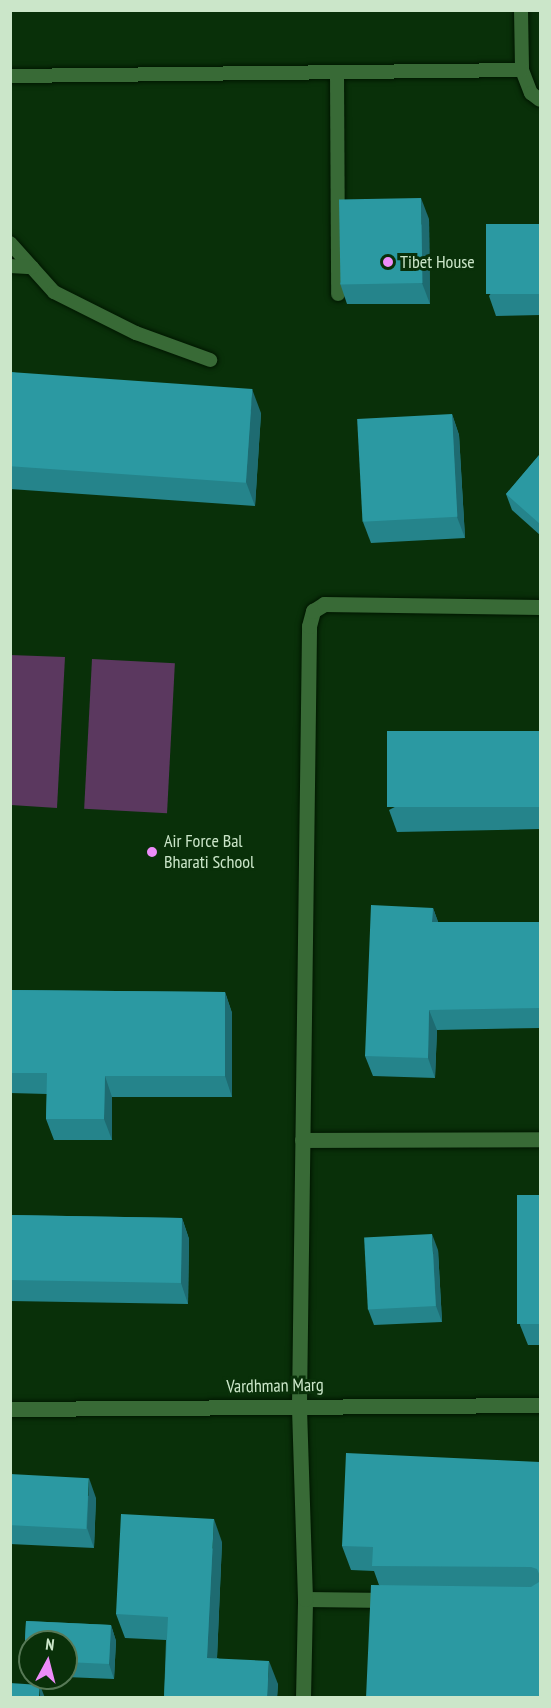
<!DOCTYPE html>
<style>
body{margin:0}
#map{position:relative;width:551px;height:1708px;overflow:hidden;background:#093009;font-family:"PT Sans Narrow",sans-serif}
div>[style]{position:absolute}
.green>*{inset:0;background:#5b385f;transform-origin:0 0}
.roads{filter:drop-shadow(0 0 2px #001600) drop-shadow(0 0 2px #001600)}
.service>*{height:14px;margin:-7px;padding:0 7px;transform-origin:7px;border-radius:7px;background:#386a36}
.minor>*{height:15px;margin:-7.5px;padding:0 7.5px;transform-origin:7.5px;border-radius:7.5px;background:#386a36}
.tertiary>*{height:15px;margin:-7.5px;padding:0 7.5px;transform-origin:7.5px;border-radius:7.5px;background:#386a36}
.wall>*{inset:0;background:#25848b}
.shaded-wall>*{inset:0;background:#1e6b71}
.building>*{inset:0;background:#2b99a2;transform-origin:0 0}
.dots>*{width:16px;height:16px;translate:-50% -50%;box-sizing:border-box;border:3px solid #093009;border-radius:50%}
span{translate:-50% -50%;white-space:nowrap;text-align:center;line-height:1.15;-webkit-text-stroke:6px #093009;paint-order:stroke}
.poi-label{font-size:18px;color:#cbe6c9}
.left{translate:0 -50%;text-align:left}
.street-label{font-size:18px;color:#cbe6c9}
.frame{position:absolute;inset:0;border:12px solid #cbe6c9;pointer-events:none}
.north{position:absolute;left:18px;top:1630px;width:60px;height:60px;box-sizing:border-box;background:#093009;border:2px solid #577956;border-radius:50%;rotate:7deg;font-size:16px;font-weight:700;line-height:24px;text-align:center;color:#cbe6c9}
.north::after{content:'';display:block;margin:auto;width:21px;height:27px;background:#ed8cf9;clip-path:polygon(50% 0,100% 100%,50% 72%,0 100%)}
</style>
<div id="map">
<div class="green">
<div style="clip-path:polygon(10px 655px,65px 657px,57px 808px,11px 805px)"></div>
<div style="left:92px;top:659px;width:83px;height:150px;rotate:3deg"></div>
</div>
<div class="roads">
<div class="service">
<div style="left:521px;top:10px;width:60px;rotate:89deg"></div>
<div style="left:522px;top:70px;width:25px;rotate:69deg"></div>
<div style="left:531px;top:93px;width:11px;rotate:38deg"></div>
<div style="left:337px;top:74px;width:220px;rotate:89.7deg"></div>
<div style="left:10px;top:76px;width:512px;rotate:-0.67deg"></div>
<div style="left:10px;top:243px;width:66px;rotate:48.1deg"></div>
<div style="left:54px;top:292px;width:92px;rotate:26.6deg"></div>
<div style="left:136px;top:333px;width:79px;rotate:20deg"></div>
<div style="left:10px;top:266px;width:22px;rotate:3deg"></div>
</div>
<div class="minor">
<div style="left:302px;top:1140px;width:238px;rotate:-0.2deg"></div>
<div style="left:305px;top:1599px;width:84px;rotate:0.7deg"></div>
<div style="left:303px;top:1698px;width:99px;rotate:-88.8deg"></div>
<div style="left:305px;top:1599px;width:194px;rotate:-91.8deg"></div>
<div style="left:299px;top:1405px;width:779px;rotate:-89.26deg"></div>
<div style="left:309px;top:626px;width:16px;rotate:-75deg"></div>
<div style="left:313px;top:611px;width:13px;rotate:-32deg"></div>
<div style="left:324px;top:604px;width:216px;rotate:0.8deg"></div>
</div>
<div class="tertiary">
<div style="left:10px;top:1409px;width:530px;rotate:-0.43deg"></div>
</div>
</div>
<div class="wall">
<div style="clip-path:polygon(429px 219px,430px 304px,347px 304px,340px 283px)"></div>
<div style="clip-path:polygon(540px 224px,540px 315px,496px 316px,489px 296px)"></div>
<div style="clip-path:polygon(10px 372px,261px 413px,255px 506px,10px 489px)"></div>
<div style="clip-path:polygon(452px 414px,459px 435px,465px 538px,371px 543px,363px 522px)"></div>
<div style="clip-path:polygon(540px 454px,540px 535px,512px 510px,506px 494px)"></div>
<div style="clip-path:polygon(540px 731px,540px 829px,397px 832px,389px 810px)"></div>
<div style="clip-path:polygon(433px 908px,438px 922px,540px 922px,540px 1028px,437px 1030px,435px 1078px,373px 1076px,365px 1056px)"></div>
<div style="clip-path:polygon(10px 990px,225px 992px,232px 1013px,232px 1097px,112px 1097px,112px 1140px,54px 1140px,46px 1119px,47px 1094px,10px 1093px)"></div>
<div style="clip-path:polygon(540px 1195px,540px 1345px,528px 1345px,520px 1325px)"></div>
<div style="clip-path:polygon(10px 1215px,182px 1218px,189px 1239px,188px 1304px,10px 1301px)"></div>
<div style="clip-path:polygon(438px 1250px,442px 1322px,374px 1325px,368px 1309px)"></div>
<div style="clip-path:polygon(540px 1462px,540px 1698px,379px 1585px,374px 1571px,351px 1570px,342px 1546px)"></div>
<div style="clip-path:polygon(10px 1474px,96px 1498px,94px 1548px,10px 1544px)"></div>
<div style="clip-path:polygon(222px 1542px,217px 1658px,278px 1684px,277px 1698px,164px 1698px,166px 1640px,125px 1638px,116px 1614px)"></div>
<div style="clip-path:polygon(26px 1621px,111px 1625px,116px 1641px,114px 1679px,66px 1677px,66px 1642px,30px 1642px,30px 1675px,24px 1659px)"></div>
</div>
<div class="shaded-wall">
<div style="clip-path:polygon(421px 198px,429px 219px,430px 304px,422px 283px)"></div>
<div style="clip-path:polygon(252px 389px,261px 413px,255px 506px,246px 482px)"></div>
<div style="clip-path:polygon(452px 414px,459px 435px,465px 538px,457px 517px)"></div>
<div style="clip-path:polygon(433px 908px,440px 927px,432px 922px)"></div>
<div style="clip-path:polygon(225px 992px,232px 1013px,232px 1097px,225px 1076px)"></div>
<div style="clip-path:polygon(429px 1010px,437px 1030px,435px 1078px,428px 1058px)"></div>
<div style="clip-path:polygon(105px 1076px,112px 1097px,112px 1140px,104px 1119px)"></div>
<div style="clip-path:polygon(182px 1218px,189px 1239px,188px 1304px,181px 1283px)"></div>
<div style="clip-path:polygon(432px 1234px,438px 1250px,442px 1322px,436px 1306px)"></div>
<div style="clip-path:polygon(89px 1478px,96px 1498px,94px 1548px,87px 1528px)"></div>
<div style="clip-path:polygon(214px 1519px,222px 1542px,216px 1681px,207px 1658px)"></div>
<div style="clip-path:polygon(111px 1625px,116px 1641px,114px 1679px,109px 1664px)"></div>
<div style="clip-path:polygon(269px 1661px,278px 1684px,277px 1698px,267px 1698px)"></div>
<div style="clip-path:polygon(40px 1685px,45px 1698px,40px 1698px)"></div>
</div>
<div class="building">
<div style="left:421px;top:198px;width:85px;height:82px;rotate:89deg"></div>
<div style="left:540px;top:224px;width:70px;height:54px;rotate:90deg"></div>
<div style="left:10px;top:372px;width:243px;height:94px;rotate:4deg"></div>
<div style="left:452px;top:414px;width:103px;height:95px;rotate:87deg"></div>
<div style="clip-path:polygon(540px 454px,540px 524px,506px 494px)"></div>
<div style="left:540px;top:731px;width:76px;height:153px;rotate:90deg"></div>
<div style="clip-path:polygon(371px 905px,433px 908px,432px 922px,540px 922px,540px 1008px,429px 1010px,428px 1058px,365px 1056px)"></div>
<div style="clip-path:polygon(10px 990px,225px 992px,225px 1076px,105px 1076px,104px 1119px,46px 1119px,47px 1073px,10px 1073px)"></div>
<div style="left:540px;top:1195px;width:129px;height:23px;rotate:90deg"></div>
<div style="left:10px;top:1215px;width:172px;height:65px;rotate:1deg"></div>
<div style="left:432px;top:1234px;width:72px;height:68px;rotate:87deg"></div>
<div style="clip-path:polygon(346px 1453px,540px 1462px,540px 1576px,537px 1569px,531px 1567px,372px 1566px,373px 1547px,342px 1546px)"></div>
<div style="left:10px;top:1474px;width:79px;height:51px;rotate:3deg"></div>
<div style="clip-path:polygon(121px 1514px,214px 1519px,207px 1658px,269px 1661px,267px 1698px,164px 1698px,168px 1617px,116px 1614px)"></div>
<div style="clip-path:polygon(540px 1578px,540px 1698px,366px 1698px,371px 1585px,531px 1587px,539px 1582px)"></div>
<div style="clip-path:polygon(26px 1621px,111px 1625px,109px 1664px,66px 1662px,66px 1642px,30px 1642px,30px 1660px,24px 1659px)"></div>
<div style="left:10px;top:1683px;width:30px;height:15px;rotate:4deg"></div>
</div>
<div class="dots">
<div style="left:388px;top:262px;background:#ed8cf9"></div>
<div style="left:152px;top:852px;background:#ed8cf9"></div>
</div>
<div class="poi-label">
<span class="left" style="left:400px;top:262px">Tibet House</span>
<span class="left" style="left:164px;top:852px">Air Force Bal<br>Bharati School</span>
</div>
<div class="street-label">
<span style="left:275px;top:1386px;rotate:-1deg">Vardhman Marg</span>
</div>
<div class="frame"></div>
<div class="north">N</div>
</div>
